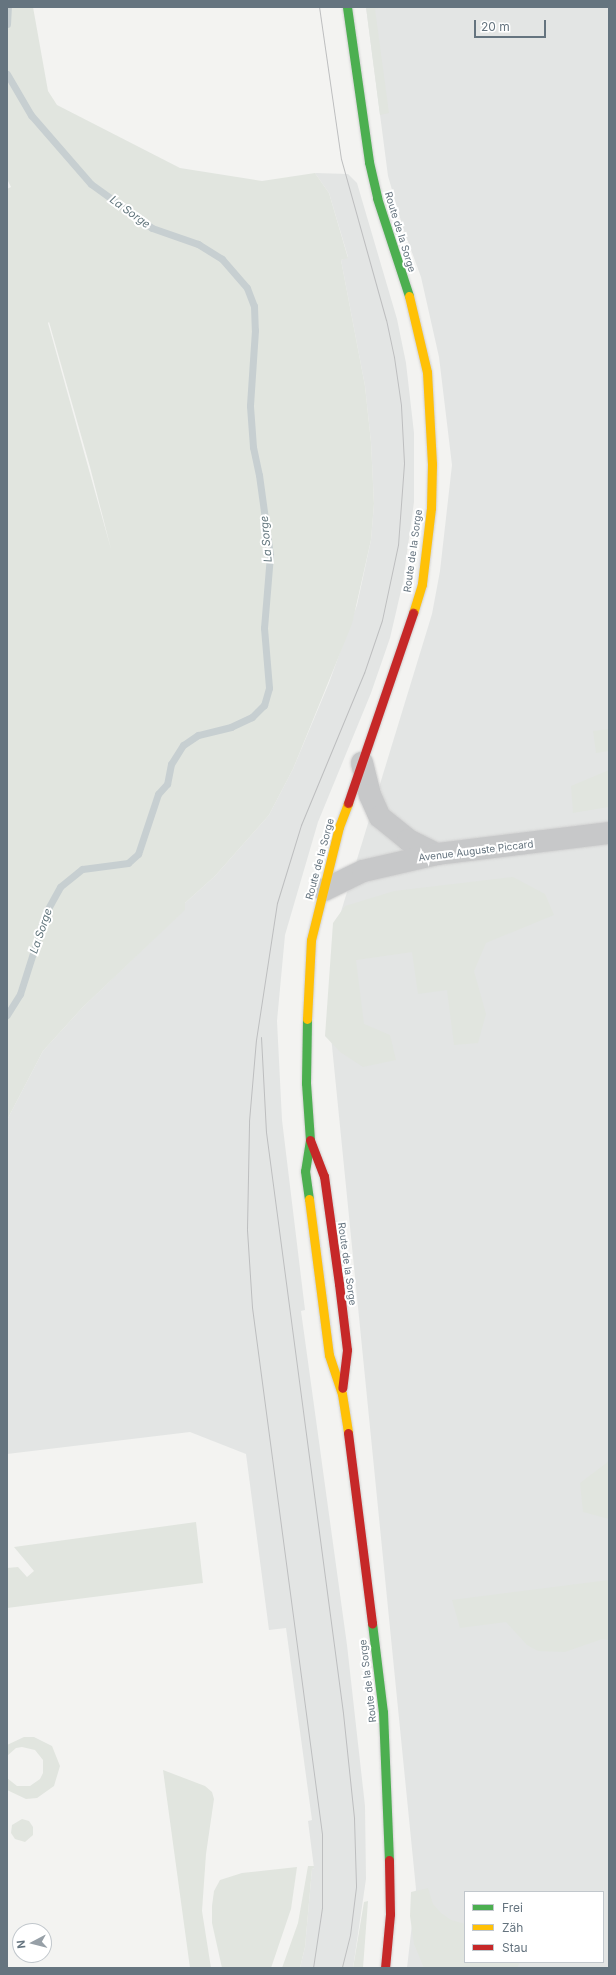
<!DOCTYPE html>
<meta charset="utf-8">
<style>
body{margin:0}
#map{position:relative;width:616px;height:1975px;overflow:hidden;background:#f3f3f1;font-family:Inter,sans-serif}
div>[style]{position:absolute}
.built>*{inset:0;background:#e3e5e4}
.green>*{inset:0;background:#e1e5df}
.stream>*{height:7px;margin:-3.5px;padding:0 3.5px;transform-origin:3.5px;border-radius:3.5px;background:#c7cfd1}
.roads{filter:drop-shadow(0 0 1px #d0d0d0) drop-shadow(0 0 1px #d0d0d0)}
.street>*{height:22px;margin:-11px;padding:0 11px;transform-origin:11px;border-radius:11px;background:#c7c8c9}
.fast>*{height:9px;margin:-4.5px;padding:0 4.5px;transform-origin:4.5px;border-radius:4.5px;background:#4caf50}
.slow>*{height:9px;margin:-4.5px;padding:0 4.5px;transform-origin:4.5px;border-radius:4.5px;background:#ffc107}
.jam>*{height:9px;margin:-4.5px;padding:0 4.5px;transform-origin:4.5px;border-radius:4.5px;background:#c62828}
.tram>*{height:1px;margin:-0.5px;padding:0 0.5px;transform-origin:0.5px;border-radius:0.5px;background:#bdbebf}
span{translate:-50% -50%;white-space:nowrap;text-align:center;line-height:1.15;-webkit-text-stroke:4px #fff;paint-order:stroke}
.street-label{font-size:10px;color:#65747f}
.water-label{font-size:11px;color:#61757c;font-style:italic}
.frame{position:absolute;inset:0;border:8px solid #65747f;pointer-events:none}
.legend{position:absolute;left:464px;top:1891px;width:140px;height:72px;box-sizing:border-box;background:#fff;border:1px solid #c1c7cc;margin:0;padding:5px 7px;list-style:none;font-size:12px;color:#65747f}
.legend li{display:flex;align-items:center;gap:8px;height:20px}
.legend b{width:20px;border:1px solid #c1c7cc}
.north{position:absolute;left:12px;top:1923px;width:40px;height:40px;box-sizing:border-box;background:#fff;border:1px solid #c1c7cc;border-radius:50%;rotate:263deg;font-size:11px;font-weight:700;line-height:16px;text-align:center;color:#65747f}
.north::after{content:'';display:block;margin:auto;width:14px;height:18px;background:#97a0a7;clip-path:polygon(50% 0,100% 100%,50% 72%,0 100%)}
.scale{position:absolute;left:474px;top:20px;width:72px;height:18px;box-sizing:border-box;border:2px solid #65747f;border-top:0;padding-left:5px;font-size:12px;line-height:14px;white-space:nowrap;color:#65747f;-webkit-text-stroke:3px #fff;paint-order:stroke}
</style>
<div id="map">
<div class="built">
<div style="clip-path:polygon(evenodd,366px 7px,609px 7px,609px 1968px,407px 1968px,416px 1889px,331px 1036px,336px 928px,432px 614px,440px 571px,452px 465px,439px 357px,421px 277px,403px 228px,388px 176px,366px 7px,465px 1892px,603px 1892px,603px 1962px,465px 1962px,465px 1892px)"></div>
<div style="clip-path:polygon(315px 173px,348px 174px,357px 183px,397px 319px,406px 363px,414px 433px,414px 502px,403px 582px,390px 638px,371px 693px,318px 822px,285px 935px,277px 1021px,282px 1120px,305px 1310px,301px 1311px,347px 1645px,365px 1806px,366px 1879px,353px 1968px,300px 1968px,305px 1947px,312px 1869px,314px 1868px,308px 1821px,312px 1820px,286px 1628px,269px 1630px,246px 1454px,190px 1432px,7px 1454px,7px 1120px,43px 1051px,83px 1007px,184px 910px,185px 903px,215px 876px,269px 815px,293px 769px,329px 683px,357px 605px,371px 540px,374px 504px,371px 442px,365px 386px,341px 260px,348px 257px,329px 193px)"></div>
</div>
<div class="green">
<div style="clip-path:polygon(evenodd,7px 7px,33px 7px,48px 91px,57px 105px,180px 168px,262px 181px,315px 173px,329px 193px,348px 258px,341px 260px,365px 386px,371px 442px,374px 504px,371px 540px,352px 624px,293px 769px,269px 815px,215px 876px,185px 903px,185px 910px,83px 1007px,43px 1051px,7px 1120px,7px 189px,11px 187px,7px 179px,7px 7px,49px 322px,90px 467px,111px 549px,48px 323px,49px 322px)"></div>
<div style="clip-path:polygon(366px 7px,387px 7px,375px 9px,389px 113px,380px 115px)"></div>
<div style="clip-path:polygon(609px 729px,609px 751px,596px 753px,593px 731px)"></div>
<div style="clip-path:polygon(609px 770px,609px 807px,573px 813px,571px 786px)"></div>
<div style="clip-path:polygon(513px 877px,545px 894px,554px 915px,486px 943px,474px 971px,486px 1014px,478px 1043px,454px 1045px,447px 990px,418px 994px,412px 952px,356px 960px,364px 1024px,390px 1035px,396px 1060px,363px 1067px,340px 1052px,325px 1036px,333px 923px,345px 906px,394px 891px)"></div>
<div style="clip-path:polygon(609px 1461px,609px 1519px,583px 1512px,580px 1483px)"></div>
<div style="clip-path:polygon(196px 1522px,203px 1583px,7px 1608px,7px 1568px,18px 1567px,27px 1577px,34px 1571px,14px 1547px)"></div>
<div style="clip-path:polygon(609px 1580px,609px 1640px,602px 1639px,565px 1652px,538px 1651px,527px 1645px,506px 1622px,460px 1628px,452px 1600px)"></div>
<div style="clip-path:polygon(24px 1737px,34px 1737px,52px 1746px,60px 1766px,54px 1786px,37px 1798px,26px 1799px,7px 1790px,7px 1778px,17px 1786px,30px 1786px,40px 1779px,43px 1773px,43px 1760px,35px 1750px,22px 1747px,16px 1748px,7px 1756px,7px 1745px)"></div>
<div style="clip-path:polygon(163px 1770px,205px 1786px,212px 1792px,214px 1799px,206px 1854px,202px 1911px,211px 1968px,190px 1968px)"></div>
<div style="clip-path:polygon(22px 1819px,29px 1821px,33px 1827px,33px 1835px,25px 1842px,15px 1839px,11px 1833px,12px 1825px)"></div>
<div style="clip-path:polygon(308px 1866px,314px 1866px,314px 1868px,312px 1869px,305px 1947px,300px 1968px,282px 1968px,298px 1923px)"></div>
<div style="clip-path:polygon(297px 1867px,291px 1909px,271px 1968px,222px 1968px,212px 1923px,212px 1906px,214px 1891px,220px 1880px,242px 1873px)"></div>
<div style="clip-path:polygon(428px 1888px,433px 1904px,441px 1913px,451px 1920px,465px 1924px,465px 1962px,520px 1962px,517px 1968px,424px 1968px,414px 1944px,410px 1916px,411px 1892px)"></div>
<div style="clip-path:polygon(368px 1901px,363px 1968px,353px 1968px,364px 1902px)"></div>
</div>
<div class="stream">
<div style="left:7px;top:24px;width:17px;rotate:-87deg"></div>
<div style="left:7px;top:74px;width:48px;rotate:59.7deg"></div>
<div style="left:31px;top:115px;width:91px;rotate:49deg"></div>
<div style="left:91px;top:184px;width:75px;rotate:35.8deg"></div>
<div style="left:152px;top:228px;width:49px;rotate:19.2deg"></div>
<div style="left:198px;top:244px;width:28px;rotate:32deg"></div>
<div style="left:222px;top:259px;width:38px;rotate:49deg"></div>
<div style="left:247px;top:288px;width:19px;rotate:69deg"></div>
<div style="left:254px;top:306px;width:24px;rotate:88deg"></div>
<div style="left:255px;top:330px;width:76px;rotate:93.8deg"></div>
<div style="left:250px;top:406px;width:41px;rotate:85.8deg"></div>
<div style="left:253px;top:447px;width:29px;rotate:78deg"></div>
<div style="left:259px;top:475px;width:81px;rotate:82.2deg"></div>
<div style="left:270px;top:555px;width:73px;rotate:94.7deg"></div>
<div style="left:264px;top:628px;width:60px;rotate:85.2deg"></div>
<div style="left:269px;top:688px;width:18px;rotate:106deg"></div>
<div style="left:264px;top:705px;width:17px;rotate:135deg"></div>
<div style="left:252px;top:717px;width:23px;rotate:155deg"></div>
<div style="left:231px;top:727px;width:34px;rotate:166deg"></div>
<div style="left:198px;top:735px;width:18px;rotate:146deg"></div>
<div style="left:183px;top:745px;width:22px;rotate:122deg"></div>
<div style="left:171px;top:764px;width:20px;rotate:101deg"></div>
<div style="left:167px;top:784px;width:13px;rotate:132deg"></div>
<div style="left:158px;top:794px;width:63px;rotate:108.4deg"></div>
<div style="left:138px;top:854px;width:13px;rotate:138deg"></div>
<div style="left:128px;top:863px;width:46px;rotate:172.6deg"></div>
<div style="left:82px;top:869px;width:28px;rotate:141deg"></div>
<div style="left:60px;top:887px;width:29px;rotate:119deg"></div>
<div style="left:46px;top:912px;width:86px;rotate:107.6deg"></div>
<div style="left:20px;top:994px;width:25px;rotate:122deg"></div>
</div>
<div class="roads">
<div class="street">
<div style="left:362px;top:763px;width:33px;rotate:76deg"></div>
<div style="left:370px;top:795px;width:24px;rotate:66deg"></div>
<div style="left:380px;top:817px;width:36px;rotate:39deg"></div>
<div style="left:408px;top:840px;width:32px;rotate:26deg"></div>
<div style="left:324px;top:890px;width:43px;rotate:-26deg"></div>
<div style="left:363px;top:871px;width:76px;rotate:-12.9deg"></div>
<div style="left:437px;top:854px;width:173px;rotate:-7deg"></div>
</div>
<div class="fast">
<div style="left:347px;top:7px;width:157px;rotate:81.9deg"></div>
<div style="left:369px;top:162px;width:37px;rotate:77deg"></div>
<div style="left:377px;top:198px;width:103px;rotate:71.9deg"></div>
<div style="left:307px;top:1019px;width:64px;rotate:90.9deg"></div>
<div style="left:306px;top:1083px;width:57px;rotate:86deg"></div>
<div style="left:310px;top:1140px;width:31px;rotate:99deg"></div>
<div style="left:305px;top:1171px;width:28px;rotate:82deg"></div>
<div style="left:372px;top:1623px;width:90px;rotate:83deg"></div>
<div style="left:383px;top:1712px;width:148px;rotate:87.7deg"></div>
</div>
<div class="slow">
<div style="left:409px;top:296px;width:78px;rotate:76.7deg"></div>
<div style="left:427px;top:372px;width:92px;rotate:86.9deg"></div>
<div style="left:432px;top:464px;width:44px;rotate:91.3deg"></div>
<div style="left:431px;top:508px;width:77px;rotate:96.8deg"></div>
<div style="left:422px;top:584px;width:30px;rotate:107deg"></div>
<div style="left:307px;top:1019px;width:79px;rotate:-87.1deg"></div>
<div style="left:311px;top:940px;width:116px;rotate:-76.1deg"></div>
<div style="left:339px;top:827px;width:26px;rotate:-69deg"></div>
<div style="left:309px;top:1199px;width:157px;rotate:82.7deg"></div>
<div style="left:329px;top:1355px;width:41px;rotate:71.6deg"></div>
<div style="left:342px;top:1394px;width:39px;rotate:81deg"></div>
</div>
<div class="jam">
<div style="left:348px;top:803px;width:201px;rotate:-71.1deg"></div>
<div style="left:310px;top:1140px;width:39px;rotate:69deg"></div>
<div style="left:324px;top:1176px;width:109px;rotate:82.1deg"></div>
<div style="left:339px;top:1284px;width:66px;rotate:83.1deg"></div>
<div style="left:347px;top:1350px;width:38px;rotate:97deg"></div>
<div style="left:348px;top:1433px;width:192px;rotate:82.8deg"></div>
<div style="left:385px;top:1968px;width:54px;rotate:-84.7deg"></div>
<div style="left:390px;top:1914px;width:54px;rotate:-91.1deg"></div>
</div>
</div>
<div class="tram">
<div style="left:261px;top:1037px;width:95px;rotate:87deg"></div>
<div style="left:266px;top:1132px;width:586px;rotate:82.45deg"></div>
<div style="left:343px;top:1713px;width:106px;rotate:84deg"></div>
<div style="left:354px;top:1818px;width:69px;rotate:88.3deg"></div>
<div style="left:356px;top:1887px;width:48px;rotate:97.1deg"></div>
<div style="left:350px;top:1935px;width:34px;rotate:104deg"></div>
<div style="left:313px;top:1968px;width:61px;rotate:-81.5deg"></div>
<div style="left:322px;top:1908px;width:74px;rotate:-90deg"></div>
<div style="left:322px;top:1834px;width:532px;rotate:-97.57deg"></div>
<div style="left:252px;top:1307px;width:78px;rotate:-93.7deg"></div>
<div style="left:247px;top:1229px;width:108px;rotate:-88.9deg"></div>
<div style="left:249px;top:1121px;width:81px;rotate:-85.1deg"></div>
<div style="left:256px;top:1040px;width:139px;rotate:-81.3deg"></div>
<div style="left:277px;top:903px;width:82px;rotate:-72.9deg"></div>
<div style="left:301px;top:825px;width:165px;rotate:-67.5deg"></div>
<div style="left:364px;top:673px;width:56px;rotate:-71.2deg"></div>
<div style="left:382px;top:620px;width:77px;rotate:-78deg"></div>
<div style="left:398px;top:545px;width:82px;rotate:-85.8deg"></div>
<div style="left:404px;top:463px;width:58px;rotate:-93deg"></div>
<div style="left:401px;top:405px;width:49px;rotate:-98.3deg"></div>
<div style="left:394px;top:357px;width:38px;rotate:-102deg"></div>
<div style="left:386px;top:320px;width:167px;rotate:-105.6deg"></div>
<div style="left:341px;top:159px;width:154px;rotate:-98.2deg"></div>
</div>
<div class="street-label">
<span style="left:400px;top:232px;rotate:73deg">Route de la Sorge</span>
<span style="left:413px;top:551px;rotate:-82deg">Route de la Sorge</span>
<span style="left:476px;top:851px;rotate:-7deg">Avenue Auguste Piccard</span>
<span style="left:320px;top:859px;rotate:-75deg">Route de la Sorge</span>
<span style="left:347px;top:1264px;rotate:82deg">Route de la Sorge</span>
<span style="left:368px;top:1681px;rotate:-97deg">Route de la Sorge</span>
</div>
<div class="water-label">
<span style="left:130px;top:212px;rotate:36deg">La Sorge</span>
<span style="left:266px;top:539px;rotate:-95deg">La Sorge</span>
<span style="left:41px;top:931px;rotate:-71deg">La Sorge</span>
</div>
<div class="frame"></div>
<ul class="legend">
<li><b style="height:5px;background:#4caf50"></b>Frei</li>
<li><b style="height:5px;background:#ffc107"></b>Zäh</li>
<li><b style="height:5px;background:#c62828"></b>Stau</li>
</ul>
<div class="north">N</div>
<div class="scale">20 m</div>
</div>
